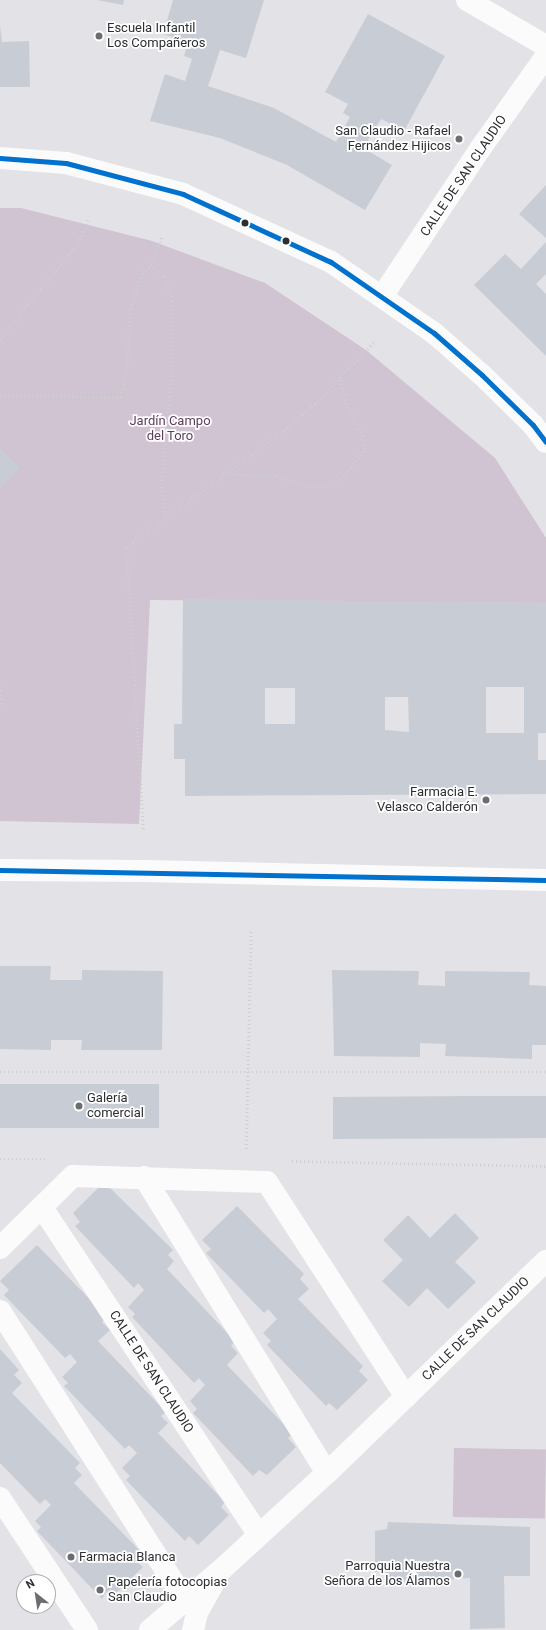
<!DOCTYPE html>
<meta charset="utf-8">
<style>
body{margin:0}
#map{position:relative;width:546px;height:1630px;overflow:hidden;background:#e2e2e7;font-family:Roboto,sans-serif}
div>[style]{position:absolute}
.green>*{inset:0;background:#d0c3d2;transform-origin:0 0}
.building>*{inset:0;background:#c8cdd5;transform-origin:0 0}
.path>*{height:2.5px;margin-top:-1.25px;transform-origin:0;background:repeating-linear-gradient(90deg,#cfcfd1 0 1px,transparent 0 4px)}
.minor>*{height:22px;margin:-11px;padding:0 11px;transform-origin:11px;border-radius:11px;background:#fbfbfb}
.bus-1>*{height:5px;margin:-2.5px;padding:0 2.5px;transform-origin:2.5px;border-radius:2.5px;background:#0072ce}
.dots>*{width:11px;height:11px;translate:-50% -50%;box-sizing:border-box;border:2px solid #fff;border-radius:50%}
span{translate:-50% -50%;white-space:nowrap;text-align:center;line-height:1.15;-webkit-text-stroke:3.5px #fff;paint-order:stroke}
.poi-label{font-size:13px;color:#2d2e31}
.left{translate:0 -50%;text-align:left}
.right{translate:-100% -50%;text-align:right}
.street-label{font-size:13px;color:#2d2e31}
.park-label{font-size:13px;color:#613c61}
.north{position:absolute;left:16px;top:1574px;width:40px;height:40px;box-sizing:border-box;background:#fff;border:1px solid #ababad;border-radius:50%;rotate:330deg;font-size:11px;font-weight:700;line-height:16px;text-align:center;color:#2d2e31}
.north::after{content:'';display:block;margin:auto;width:14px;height:18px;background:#6c6d71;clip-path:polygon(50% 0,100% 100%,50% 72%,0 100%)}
</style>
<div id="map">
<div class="green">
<div style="clip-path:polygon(0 208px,21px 208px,152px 241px,265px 283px,366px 350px,495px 458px,546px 538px,546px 603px,150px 600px,139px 824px,0 821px)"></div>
<div style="left:454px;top:1448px;width:92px;height:69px;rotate:1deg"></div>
</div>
<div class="building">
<div style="clip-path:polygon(97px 0,124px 0,123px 5px)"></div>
<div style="clip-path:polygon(173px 0,264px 0,246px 58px,220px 50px,208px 86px,274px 108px,336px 142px,350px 117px,343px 113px,348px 104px,325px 92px,368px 14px,445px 56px,404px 131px,381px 119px,363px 148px,392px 165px,365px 210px,287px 165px,220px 138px,150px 121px,165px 74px,185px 81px,192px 59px,184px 56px,188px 42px,163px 34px)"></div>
<div style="clip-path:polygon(0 26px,2px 42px,29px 41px,30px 87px,0 87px)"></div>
<div style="clip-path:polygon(546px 185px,546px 238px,519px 214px)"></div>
<div style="clip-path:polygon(546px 242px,546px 274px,536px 284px,546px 294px,546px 356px,474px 285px,505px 254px,521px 269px)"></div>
<div style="clip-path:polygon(0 448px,20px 467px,0 488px)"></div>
<div style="clip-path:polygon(evenodd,183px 599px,546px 603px,546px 733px,538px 733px,538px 760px,546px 760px,546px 794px,185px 796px,185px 759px,174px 759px,174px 724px,182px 724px,183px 599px,486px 687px,524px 687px,524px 733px,486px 733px,486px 687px,183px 599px,265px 688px,295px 688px,295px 724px,265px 724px,265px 688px,183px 599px,385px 697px,408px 697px,409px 732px,385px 730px,385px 697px)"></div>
<div style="clip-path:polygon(0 966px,51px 966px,50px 980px,82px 980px,82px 970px,163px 971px,162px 1050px,81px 1050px,82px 1040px,51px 1040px,51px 1050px,0 1049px)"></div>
<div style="clip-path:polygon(332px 970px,419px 971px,418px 985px,445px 986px,445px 971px,530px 972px,529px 985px,546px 986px,546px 1045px,532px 1045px,532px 1059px,445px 1056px,446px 1044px,420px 1043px,420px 1057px,334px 1056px)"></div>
<div style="left:0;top:1084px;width:159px;height:44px"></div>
<div style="clip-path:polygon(468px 1096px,546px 1096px,546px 1138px,333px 1139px,333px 1097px)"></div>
<div style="clip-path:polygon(104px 1182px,173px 1250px,168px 1255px,174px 1261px,167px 1269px,235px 1341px,231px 1346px,238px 1353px,227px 1365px,293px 1434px,288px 1438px,296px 1447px,267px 1475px,259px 1470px,253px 1476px,193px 1413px,197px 1409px,190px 1401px,205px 1385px,199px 1378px,194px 1383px,132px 1317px,135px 1314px,128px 1307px,144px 1290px,138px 1283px,134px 1288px,75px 1226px,80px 1222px,73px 1213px)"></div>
<div style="clip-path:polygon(237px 1206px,304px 1274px,300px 1279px,309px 1289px,298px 1299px,363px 1366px,359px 1371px,368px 1380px,337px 1410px,329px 1403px,326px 1406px,267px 1345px,271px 1341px,263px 1333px,277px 1319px,268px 1309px,264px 1313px,206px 1253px,211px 1249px,202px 1240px)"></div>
<div style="clip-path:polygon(455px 1213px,479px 1238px,455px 1262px,476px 1282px,448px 1309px,427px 1288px,409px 1307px,382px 1281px,403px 1260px,383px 1240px,408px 1215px,430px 1238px)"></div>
<div style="clip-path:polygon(37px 1245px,107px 1317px,102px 1322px,110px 1330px,98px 1341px,166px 1412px,161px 1416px,168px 1423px,158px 1433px,225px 1502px,221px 1507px,229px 1515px,198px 1545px,189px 1536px,185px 1541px,126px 1480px,130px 1476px,122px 1468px,137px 1453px,129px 1445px,125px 1449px,64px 1386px,68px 1383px,62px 1377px,77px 1362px,70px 1354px,65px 1358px,4px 1295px,9px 1290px,0 1281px)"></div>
<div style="clip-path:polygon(0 1349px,19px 1370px,14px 1375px,22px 1383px,12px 1393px,80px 1463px,75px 1468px,82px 1475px,74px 1483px,142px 1553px,135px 1560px,143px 1567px,113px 1596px,106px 1592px,102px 1599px,37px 1531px,41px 1527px,35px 1521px,51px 1505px,45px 1499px,40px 1504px,0 1463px)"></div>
<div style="clip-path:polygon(388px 1522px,530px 1527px,530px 1576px,504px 1576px,505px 1628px,470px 1629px,470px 1578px,387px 1582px,386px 1573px,375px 1572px,375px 1531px,387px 1529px)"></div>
</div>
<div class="path">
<div style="left:162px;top:238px;width:29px;rotate:112deg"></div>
<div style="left:151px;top:265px;width:18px;rotate:41deg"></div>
<div style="left:165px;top:277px;width:25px;rotate:72deg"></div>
<div style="left:173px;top:301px;width:71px;rotate:90.8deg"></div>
<div style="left:172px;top:372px;width:111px;rotate:95.1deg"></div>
<div style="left:162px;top:483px;width:36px;rotate:85deg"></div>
<div style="left:0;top:339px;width:124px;rotate:-50.9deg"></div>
<div style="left:78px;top:243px;width:28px;rotate:-67deg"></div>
<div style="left:0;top:396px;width:121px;rotate:0.5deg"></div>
<div style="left:121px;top:397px;width:32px;rotate:-79deg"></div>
<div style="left:127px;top:366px;width:57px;rotate:-87deg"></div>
<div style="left:130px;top:309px;width:39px;rotate:-72deg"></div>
<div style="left:142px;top:272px;width:11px;rotate:-38deg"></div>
<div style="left:222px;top:474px;width:54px;rotate:1.1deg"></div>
<div style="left:276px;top:475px;width:31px;rotate:21deg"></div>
<div style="left:305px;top:486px;width:24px;rotate:-2deg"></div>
<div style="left:329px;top:485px;width:16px;rotate:-30deg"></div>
<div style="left:343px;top:477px;width:36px;rotate:-52deg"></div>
<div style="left:365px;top:449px;width:13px;rotate:-99deg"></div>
<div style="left:363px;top:436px;width:36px;rotate:-118deg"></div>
<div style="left:346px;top:404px;width:25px;rotate:-106deg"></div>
<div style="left:0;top:683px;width:22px;rotate:85deg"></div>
<div style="left:2px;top:705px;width:4px;rotate:124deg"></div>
<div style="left:143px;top:829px;width:283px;rotate:-93.4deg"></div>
<div style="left:126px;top:547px;width:200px;rotate:-36.5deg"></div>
<div style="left:287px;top:428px;width:37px;rotate:-41deg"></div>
<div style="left:315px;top:404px;width:86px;rotate:-46.4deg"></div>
<div style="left:0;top:1072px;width:546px"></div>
<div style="left:246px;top:1149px;width:219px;rotate:-88.7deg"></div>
<div style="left:0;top:1159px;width:46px"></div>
<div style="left:292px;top:1161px;width:254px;rotate:1.1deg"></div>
</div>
<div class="minor">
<div style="left:467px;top:0;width:91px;rotate:30.2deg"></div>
<div style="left:0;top:158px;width:66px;rotate:4.3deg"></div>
<div style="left:66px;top:163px;width:121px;rotate:14.8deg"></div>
<div style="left:183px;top:194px;width:163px;rotate:24.7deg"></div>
<div style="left:331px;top:262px;width:125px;rotate:34.6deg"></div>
<div style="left:434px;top:333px;width:64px;rotate:41.2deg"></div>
<div style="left:482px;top:375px;width:71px;rotate:44.4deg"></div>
<div style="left:533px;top:425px;width:21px;rotate:53deg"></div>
<div style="left:383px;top:295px;width:175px;rotate:-56.4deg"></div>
<div style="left:480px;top:149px;width:114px;rotate:-54.6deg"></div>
<div style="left:0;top:870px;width:145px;rotate:0.4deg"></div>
<div style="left:145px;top:871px;width:401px;rotate:1.3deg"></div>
<div style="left:144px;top:1177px;width:348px;rotate:58.3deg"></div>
<div style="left:43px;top:1209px;width:391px;rotate:56.5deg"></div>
<div style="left:0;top:1248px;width:103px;rotate:-44.6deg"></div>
<div style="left:73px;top:1176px;width:194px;rotate:1.8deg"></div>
<div style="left:267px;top:1182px;width:256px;rotate:57.1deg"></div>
<div style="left:0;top:1311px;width:343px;rotate:57.4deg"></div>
<div style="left:0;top:1498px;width:158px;rotate:56.6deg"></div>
<div style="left:150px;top:1630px;width:93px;rotate:-40.2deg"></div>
<div style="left:221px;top:1570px;width:144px;rotate:-42.5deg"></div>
<div style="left:327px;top:1473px;width:305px;rotate:-44.1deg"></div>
<div style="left:193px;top:1630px;width:17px;rotate:-77deg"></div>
<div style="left:197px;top:1613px;width:35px;rotate:-61deg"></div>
</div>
<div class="bus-1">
<div style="left:0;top:158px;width:66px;rotate:4.3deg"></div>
<div style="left:66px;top:163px;width:121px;rotate:14.8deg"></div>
<div style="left:183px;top:194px;width:163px;rotate:24.7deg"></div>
<div style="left:331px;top:262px;width:125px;rotate:34.6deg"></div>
<div style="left:434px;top:333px;width:64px;rotate:41.2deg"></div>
<div style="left:482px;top:375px;width:71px;rotate:44.4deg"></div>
<div style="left:533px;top:425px;width:21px;rotate:53deg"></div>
<div style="left:0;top:870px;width:546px;rotate:1.05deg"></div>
</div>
<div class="dots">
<div style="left:99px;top:36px;background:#6c6d71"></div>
<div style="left:459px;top:139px;background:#6c6d71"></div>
<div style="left:245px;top:223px;background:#2d2e31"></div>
<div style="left:286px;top:241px;background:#2d2e31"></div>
<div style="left:486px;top:800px;background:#6c6d71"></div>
<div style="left:79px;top:1106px;background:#6c6d71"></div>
<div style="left:71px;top:1557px;background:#6c6d71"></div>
<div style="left:458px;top:1574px;background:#6c6d71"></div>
<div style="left:100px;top:1590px;background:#6c6d71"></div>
</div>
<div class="poi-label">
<span class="left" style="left:107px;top:36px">Escuela Infantil<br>Los Compañeros</span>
<span class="right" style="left:451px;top:139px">San Claudio - Rafael<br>Fernández Hijicos</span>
<span class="right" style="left:478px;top:800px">Farmacia E.<br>Velasco Calderón</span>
<span class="left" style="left:87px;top:1106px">Galería<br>comercial</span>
<span class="left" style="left:79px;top:1557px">Farmacia Blanca</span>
<span class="right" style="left:450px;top:1574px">Parroquia Nuestra<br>Señora de los Álamos</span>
<span class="left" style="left:108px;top:1590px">Papelería fotocopias<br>San Claudio</span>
</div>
<div class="street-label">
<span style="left:464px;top:176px;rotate:-56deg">CALLE DE SAN CLAUDIO</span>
<span style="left:476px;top:1329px;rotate:-44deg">CALLE DE SAN CLAUDIO</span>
<span style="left:151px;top:1372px;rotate:57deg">CALLE DE SAN CLAUDIO</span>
</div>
<div class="park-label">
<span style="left:170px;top:429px">Jardín Campo<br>del Toro</span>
</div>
<div class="north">N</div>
</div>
